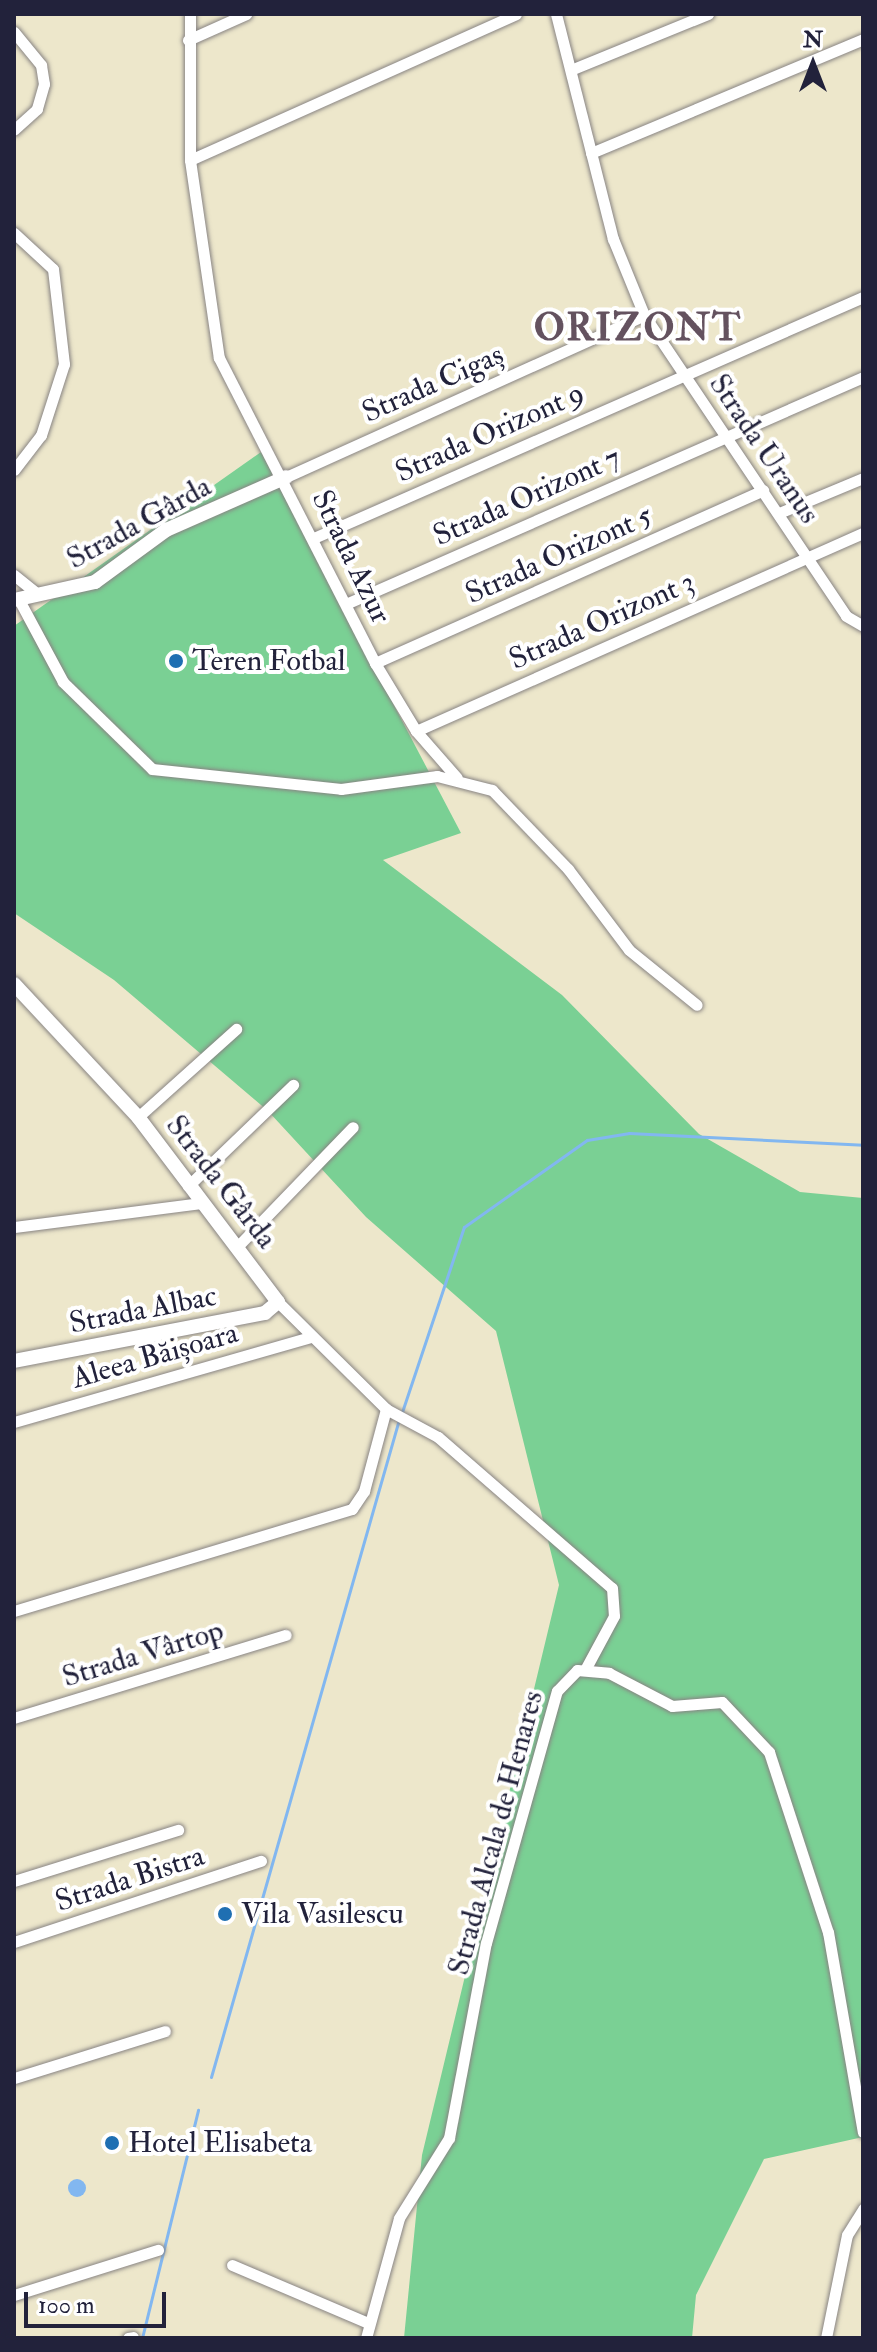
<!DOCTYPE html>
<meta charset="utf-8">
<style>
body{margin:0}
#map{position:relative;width:877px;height:2352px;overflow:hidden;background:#ede7cb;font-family:"IM FELL Double Pica",serif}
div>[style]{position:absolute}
.green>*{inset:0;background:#7ad094}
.water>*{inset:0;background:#82b7f0}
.round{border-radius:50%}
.stream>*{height:3px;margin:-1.5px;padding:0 1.5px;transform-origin:1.5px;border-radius:1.5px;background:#82b7f0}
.roads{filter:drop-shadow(0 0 2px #888483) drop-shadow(0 0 2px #888483)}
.minor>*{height:11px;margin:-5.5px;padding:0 5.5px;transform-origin:5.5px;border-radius:5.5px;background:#fff}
.tertiary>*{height:14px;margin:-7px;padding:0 7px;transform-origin:7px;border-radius:7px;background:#fff}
.dots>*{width:22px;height:22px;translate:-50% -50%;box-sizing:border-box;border:4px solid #fff;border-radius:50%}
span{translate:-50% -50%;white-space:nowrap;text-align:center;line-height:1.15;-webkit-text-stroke:8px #fff;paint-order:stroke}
.street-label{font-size:30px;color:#22223b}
.poi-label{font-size:30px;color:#22223b}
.left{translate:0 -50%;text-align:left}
.district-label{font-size:38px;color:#64525f;font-weight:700;letter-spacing:2px}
.frame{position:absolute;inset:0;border:16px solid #22223b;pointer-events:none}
.north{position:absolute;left:773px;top:24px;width:80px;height:80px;-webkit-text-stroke:6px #fff;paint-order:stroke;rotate:0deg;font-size:22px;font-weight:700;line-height:32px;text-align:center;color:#22223b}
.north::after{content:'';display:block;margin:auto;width:28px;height:36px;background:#22223b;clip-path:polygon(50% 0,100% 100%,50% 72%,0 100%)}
.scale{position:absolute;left:24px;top:2292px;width:142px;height:36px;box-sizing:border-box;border:4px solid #22223b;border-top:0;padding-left:10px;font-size:24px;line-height:28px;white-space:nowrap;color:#22223b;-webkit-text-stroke:6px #fff;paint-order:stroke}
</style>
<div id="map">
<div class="green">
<div style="clip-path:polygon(261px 452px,461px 833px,383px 860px,562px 995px,699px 1134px,800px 1192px,863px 1198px,863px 2137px,764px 2159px,696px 2295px,692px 2338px,404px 2338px,422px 2155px,559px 1585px,496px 1331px,366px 1217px,268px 1111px,114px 980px,14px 913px,14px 626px)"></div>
</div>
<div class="water">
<div class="round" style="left:68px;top:2179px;width:18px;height:18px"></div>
</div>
<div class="stream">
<div style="left:402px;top:1412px;width:195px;rotate:-71.5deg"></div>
<div style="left:464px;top:1227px;width:151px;rotate:-35.3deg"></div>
<div style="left:587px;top:1140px;width:43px;rotate:-9.5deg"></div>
<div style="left:629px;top:1133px;width:234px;rotate:2.9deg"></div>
<div style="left:211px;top:2077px;width:684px;rotate:-74.05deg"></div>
<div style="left:142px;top:2338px;width:235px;rotate:-76.2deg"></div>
</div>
<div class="roads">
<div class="minor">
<div style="left:190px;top:14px;width:146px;rotate:90deg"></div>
<div style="left:190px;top:160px;width:200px;rotate:81.7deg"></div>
<div style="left:219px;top:358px;width:343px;rotate:62.9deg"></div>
<div style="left:375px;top:663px;width:79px;rotate:58.9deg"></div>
<div style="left:416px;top:731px;width:62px;rotate:48.9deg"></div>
<div style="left:556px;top:14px;width:232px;rotate:75.8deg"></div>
<div style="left:613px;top:239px;width:82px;rotate:67.8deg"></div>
<div style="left:644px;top:315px;width:362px;rotate:56.1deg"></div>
<div style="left:846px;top:616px;width:20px;rotate:30deg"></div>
<div style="left:14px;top:32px;width:43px;rotate:50.7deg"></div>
<div style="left:41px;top:65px;width:19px;rotate:81deg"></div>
<div style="left:44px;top:84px;width:26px;rotate:106deg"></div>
<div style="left:37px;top:109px;width:31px;rotate:138deg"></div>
<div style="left:188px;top:40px;width:64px;rotate:-24.1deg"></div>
<div style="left:573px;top:69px;width:146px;rotate:-22.2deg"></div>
<div style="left:591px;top:153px;width:295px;rotate:-22.7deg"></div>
<div style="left:190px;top:160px;width:357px;rotate:-24.1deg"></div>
<div style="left:14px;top:233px;width:53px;rotate:42.7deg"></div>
<div style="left:53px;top:269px;width:96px;rotate:83.4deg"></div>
<div style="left:64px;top:364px;width:75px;rotate:107.9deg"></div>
<div style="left:41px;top:435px;width:44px;rotate:127.6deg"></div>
<div style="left:286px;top:477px;width:393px;rotate:-24.3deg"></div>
<div style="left:779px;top:513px;width:91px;rotate:-22.6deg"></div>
<div style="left:316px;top:537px;width:597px;rotate:-23.69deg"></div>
<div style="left:14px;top:575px;width:28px;rotate:39deg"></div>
<div style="left:18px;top:598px;width:95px;rotate:61.8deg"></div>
<div style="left:63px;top:682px;width:124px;rotate:44.3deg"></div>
<div style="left:152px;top:769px;width:190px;rotate:6deg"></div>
<div style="left:341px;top:789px;width:97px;rotate:-7.7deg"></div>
<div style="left:437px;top:776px;width:57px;rotate:14.3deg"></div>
<div style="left:492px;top:790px;width:110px;rotate:46.1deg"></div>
<div style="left:568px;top:869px;width:101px;rotate:53deg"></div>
<div style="left:629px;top:950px;width:87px;rotate:39deg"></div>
<div style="left:348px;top:603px;width:562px;rotate:-23.69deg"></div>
<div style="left:375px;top:663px;width:425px;rotate:-24deg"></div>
<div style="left:416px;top:731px;width:489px;rotate:-23.9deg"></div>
<div style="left:138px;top:1117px;width:132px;rotate:-41.9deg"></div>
<div style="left:188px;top:1186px;width:146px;rotate:-43.9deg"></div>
<div style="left:14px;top:1227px;width:189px;rotate:-7.3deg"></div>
<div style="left:236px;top:1248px;width:168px;rotate:-46deg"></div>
<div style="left:278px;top:1302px;width:152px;rotate:44.7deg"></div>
<div style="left:386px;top:1409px;width:59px;rotate:28.3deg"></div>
<div style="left:438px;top:1437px;width:230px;rotate:41deg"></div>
<div style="left:612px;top:1588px;width:28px;rotate:86deg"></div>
<div style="left:614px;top:1616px;width:59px;rotate:118.3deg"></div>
<div style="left:14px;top:1422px;width:308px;rotate:-16deg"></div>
<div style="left:14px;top:1611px;width:353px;rotate:-16.8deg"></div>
<div style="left:352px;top:1509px;width:22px;rotate:-56deg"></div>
<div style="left:364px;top:1491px;width:85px;rotate:-75deg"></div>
<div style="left:14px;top:1718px;width:284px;rotate:-17deg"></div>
<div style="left:14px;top:1881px;width:172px;rotate:-17.3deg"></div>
<div style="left:14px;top:1942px;width:260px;rotate:-18.2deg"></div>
<div style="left:14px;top:2078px;width:158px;rotate:-17.3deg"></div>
<div style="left:232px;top:2265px;width:148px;rotate:23.1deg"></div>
<div style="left:14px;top:2295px;width:151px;rotate:-17.4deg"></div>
<div style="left:128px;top:2338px;width:5px;rotate:-11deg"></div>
<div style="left:366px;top:2338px;width:124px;rotate:-74.6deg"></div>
<div style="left:399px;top:2218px;width:94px;rotate:-58deg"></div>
<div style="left:449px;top:2138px;width:198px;rotate:-79.3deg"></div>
<div style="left:486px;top:1943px;width:262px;rotate:-74.3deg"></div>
<div style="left:557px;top:1691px;width:29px;rotate:-46deg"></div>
<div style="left:577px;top:1670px;width:32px;rotate:5deg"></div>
<div style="left:609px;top:1673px;width:71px;rotate:27.6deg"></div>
<div style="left:672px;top:1706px;width:50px;rotate:-4.6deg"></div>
<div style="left:722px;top:1702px;width:69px;rotate:46.8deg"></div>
<div style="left:769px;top:1752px;width:189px;rotate:71.9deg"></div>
<div style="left:828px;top:1932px;width:203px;rotate:80.1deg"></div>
<div style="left:826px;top:2338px;width:105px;rotate:-78.5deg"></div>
<div style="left:847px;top:2235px;width:31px;rotate:-58deg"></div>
</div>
<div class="tertiary">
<div style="left:14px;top:600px;width:83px;rotate:-12.5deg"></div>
<div style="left:95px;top:582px;width:88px;rotate:-36.2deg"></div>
<div style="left:166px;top:530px;width:131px;rotate:-23.8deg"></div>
<div style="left:14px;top:984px;width:182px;rotate:47deg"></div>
<div style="left:138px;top:1117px;width:232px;rotate:52.9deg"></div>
<div style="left:278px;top:1302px;width:17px;rotate:140deg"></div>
<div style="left:265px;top:1313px;width:256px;rotate:169.2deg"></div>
</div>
</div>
<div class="dots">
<div style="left:176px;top:661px;background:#1f6fb2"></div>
<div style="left:225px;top:1914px;background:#1f6fb2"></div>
<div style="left:112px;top:2143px;background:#1f6fb2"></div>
</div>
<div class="street-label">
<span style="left:433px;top:384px;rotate:-24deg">Strada Cigaș</span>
<span style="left:490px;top:433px;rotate:-24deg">Strada Orizont 9</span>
<span style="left:764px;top:449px;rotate:56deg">Strada Uranus</span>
<span style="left:527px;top:497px;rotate:-24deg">Strada Orizont 7</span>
<span style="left:139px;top:523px;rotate:-29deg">Strada Gârda</span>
<span style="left:559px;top:555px;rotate:-24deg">Strada Orizont 5</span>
<span style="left:351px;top:557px;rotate:64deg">Strada Azur</span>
<span style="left:602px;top:621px;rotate:-24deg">Strada Orizont 3</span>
<span style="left:221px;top:1182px;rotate:52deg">Strada Gârda</span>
<span style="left:143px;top:1310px;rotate:-11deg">Strada Albac</span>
<span style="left:155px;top:1356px;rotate:-16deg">Aleea Băișoara</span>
<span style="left:143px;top:1654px;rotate:-17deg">Strada Vârtop</span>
<span style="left:496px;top:1833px;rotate:-75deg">Strada Alcala de Henares</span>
<span style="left:130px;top:1879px;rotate:-18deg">Strada Bistra</span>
</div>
<div class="poi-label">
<span class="left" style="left:192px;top:661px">Teren Fotbal</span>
<span class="left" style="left:241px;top:1914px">Vila Vasilescu</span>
<span class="left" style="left:128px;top:2143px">Hotel Elisabeta</span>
</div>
<div class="district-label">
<span style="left:638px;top:329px">ORIZONT</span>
</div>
<div class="frame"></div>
<div class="north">N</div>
<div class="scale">100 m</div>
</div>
